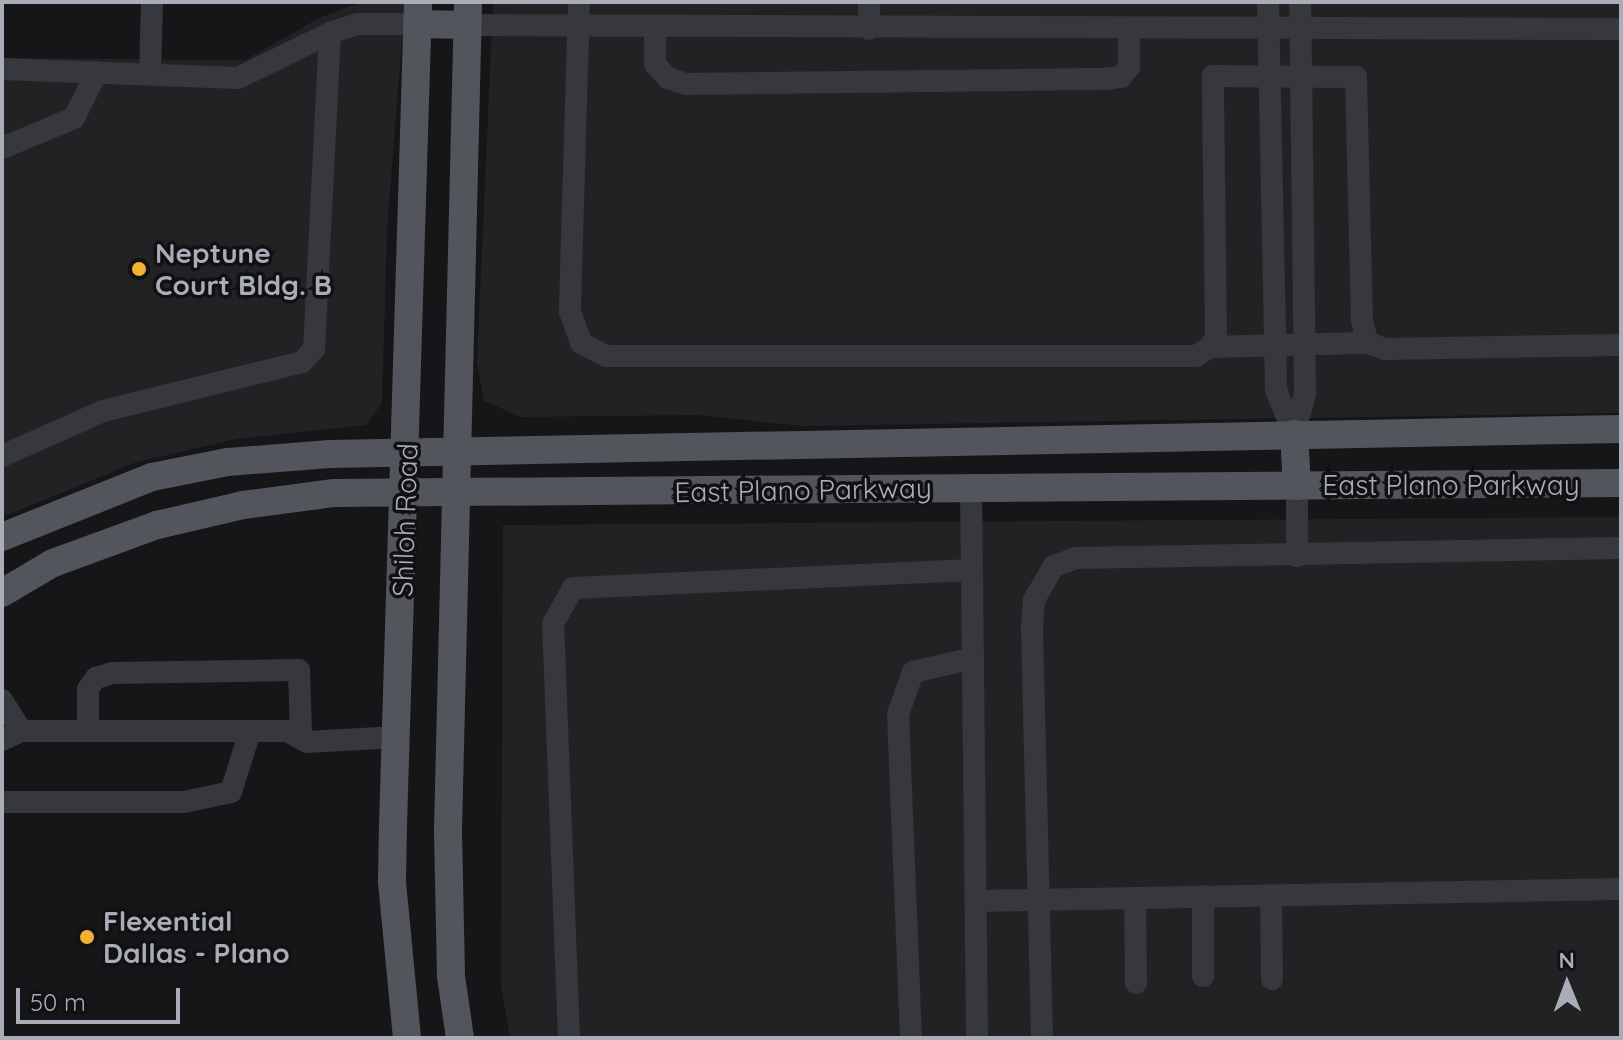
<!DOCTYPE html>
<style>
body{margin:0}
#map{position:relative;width:1623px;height:1040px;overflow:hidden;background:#161618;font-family:Quicksand,sans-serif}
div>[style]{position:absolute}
.built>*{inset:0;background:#222225}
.minor>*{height:22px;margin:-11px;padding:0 11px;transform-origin:11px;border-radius:11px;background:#37383d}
.major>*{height:28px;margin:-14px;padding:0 14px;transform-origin:14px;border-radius:14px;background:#53555c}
.dots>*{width:22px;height:22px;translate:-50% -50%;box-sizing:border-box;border:4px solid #111113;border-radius:50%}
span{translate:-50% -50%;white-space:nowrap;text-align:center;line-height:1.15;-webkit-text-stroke:7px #111113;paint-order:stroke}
.poi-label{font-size:28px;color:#a8adb8;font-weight:700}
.left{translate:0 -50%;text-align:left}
.street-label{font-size:28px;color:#a8adb8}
.frame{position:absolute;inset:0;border:4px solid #a8adb8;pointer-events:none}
.north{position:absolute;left:1527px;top:944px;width:80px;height:80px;-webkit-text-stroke:6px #111113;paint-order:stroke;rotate:359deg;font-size:22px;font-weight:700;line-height:32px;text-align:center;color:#a8adb8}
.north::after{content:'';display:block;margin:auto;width:28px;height:36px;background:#a8adb8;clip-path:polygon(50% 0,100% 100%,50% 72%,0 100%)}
.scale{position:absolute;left:16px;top:988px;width:164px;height:36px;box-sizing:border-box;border:4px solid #a8adb8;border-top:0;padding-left:10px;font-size:24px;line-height:28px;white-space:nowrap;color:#a8adb8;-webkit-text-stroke:6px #111113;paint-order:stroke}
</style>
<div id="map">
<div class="built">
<div style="clip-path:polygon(363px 2px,405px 2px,387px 229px,382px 403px,366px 425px,237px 439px,137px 462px,2px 517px,2px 58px,245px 60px,321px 17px)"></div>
<div style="clip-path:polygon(493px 2px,1621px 2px,1621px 413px,802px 426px,697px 415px,521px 417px,484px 401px,477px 363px)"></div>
<div style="clip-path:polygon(1621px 517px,1621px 1038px,510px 1038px,501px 985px,503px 525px)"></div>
</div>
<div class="minor">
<div style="left:579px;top:2px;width:310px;rotate:91.7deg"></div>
<div style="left:570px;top:312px;width:33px;rotate:70deg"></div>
<div style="left:581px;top:343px;width:28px;rotate:27deg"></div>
<div style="left:606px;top:356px;width:590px"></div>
<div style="left:1196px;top:356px;width:17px;rotate:-33deg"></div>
<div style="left:1210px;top:347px;width:13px;rotate:-61deg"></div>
<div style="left:1216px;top:336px;width:260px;rotate:-90.7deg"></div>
<div style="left:1213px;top:76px;width:143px;rotate:0.4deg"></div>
<div style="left:1356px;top:77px;width:244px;rotate:88.6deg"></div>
<div style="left:1362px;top:321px;width:23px;rotate:75deg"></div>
<div style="left:1368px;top:343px;width:18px;rotate:19deg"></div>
<div style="left:1385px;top:349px;width:236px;rotate:-1deg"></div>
<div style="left:1268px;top:2px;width:388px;rotate:88.8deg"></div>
<div style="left:1276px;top:390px;width:48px;rotate:67.8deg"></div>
<div style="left:467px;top:25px;width:1154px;rotate:0.2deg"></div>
<div style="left:869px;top:29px;width:27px;rotate:-90deg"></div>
<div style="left:655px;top:30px;width:34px;rotate:90deg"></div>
<div style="left:655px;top:64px;width:19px;rotate:47deg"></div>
<div style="left:668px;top:78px;width:18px;rotate:19deg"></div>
<div style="left:685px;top:84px;width:421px;rotate:-0.7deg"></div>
<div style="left:1106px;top:79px;width:15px;rotate:-8deg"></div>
<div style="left:1121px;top:77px;width:13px;rotate:-51deg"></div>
<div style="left:1129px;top:67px;width:38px;rotate:-90deg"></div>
<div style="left:2px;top:69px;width:236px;rotate:2.2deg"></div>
<div style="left:238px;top:78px;width:102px;rotate:-26.1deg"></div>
<div style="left:150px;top:74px;width:72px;rotate:-88.4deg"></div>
<div style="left:2px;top:148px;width:78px;rotate:-22.6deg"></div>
<div style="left:74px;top:118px;width:51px;rotate:-63.4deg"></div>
<div style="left:1210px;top:347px;width:158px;rotate:-1.5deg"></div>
<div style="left:1294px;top:434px;width:41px;rotate:-74.6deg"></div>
<div style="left:1305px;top:394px;width:392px;rotate:-90.7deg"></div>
<div style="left:2px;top:456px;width:111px;rotate:-24deg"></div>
<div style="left:103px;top:411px;width:205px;rotate:-13.8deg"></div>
<div style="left:302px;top:362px;width:18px;rotate:-47deg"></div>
<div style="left:314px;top:349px;width:316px;rotate:-87.1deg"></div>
<div style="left:330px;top:33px;width:29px;rotate:-18deg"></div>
<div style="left:358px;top:24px;width:59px"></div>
<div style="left:1297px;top:486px;width:70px;rotate:90deg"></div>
<div style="left:971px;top:488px;width:550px;rotate:89.37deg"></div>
<div style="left:2px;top:700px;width:36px;rotate:58deg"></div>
<div style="left:21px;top:731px;width:266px"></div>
<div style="left:287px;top:731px;width:23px;rotate:29deg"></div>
<div style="left:307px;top:742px;width:90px;rotate:-3.2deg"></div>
<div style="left:88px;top:731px;width:42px;rotate:-90deg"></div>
<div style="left:88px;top:689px;width:14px;rotate:-54deg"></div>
<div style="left:96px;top:678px;width:17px;rotate:-17deg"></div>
<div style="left:112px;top:673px;width:187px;rotate:-0.9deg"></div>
<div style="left:299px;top:670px;width:65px;rotate:88.2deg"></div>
<div style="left:2px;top:740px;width:21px;rotate:-25deg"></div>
<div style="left:2px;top:802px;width:182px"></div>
<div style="left:184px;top:802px;width:48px;rotate:-12deg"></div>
<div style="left:231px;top:792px;width:64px;rotate:-72.7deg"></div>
<div style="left:1271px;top:895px;width:84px;rotate:89.3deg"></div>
<div style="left:1203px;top:896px;width:80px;rotate:90deg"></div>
<div style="left:1135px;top:898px;width:85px;rotate:89.3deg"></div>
<div style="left:976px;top:901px;width:645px;rotate:-1.07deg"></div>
<div style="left:569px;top:1038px;width:414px;rotate:-92.2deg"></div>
<div style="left:553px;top:624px;width:41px;rotate:-60.9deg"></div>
<div style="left:573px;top:588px;width:399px;rotate:-2.6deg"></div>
<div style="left:911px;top:1038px;width:324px;rotate:-92.3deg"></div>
<div style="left:898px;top:714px;width:45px;rotate:-70.3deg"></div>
<div style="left:913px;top:672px;width:62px;rotate:-13.1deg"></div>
<div style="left:1042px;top:1038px;width:413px;rotate:-91.4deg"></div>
<div style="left:1032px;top:625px;width:25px;rotate:-85deg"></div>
<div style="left:1034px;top:600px;width:39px;rotate:-60deg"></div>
<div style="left:1054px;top:566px;width:23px;rotate:-20deg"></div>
<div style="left:1076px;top:558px;width:545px;rotate:-1.05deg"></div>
</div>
<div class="major">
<div style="left:417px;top:24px;width:50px;rotate:1.1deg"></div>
<div style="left:1294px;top:434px;width:52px;rotate:86.7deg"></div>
<div style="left:2px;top:537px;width:162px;rotate:-21.8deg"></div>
<div style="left:152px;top:477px;width:77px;rotate:-11.2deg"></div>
<div style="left:228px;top:462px;width:102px;rotate:-4.5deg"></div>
<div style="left:330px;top:454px;width:1291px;rotate:-1.11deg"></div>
<div style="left:2px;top:593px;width:59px;rotate:-30.5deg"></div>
<div style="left:53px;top:563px;width:111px;rotate:-20.1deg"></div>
<div style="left:157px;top:525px;width:88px;rotate:-13.1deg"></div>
<div style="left:243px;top:505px;width:92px;rotate:-7.5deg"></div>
<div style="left:334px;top:493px;width:1287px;rotate:-0.45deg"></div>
<div style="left:407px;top:1038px;width:158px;rotate:-95.5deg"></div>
<div style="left:392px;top:881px;width:56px;rotate:-89deg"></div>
<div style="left:393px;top:825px;width:823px;rotate:-88.26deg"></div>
<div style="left:460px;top:1038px;width:63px;rotate:-98.3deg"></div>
<div style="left:451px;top:976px;width:147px;rotate:-91.2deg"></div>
<div style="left:448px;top:829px;width:827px;rotate:-88.61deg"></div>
</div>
<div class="dots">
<div style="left:139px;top:269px;background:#f2b134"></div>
<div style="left:87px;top:937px;background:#f2b134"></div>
</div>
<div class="poi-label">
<span class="left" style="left:155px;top:269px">Neptune<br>Court Bldg. B</span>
<span class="left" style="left:103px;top:937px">Flexential<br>Dallas - Plano</span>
</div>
<div class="street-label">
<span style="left:1451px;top:485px">East Plano Parkway</span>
<span style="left:803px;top:490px;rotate:-1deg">East Plano Parkway</span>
<span style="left:405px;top:520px;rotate:-88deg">Shiloh Road</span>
</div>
<div class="frame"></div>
<div class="north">N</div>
<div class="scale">50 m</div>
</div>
